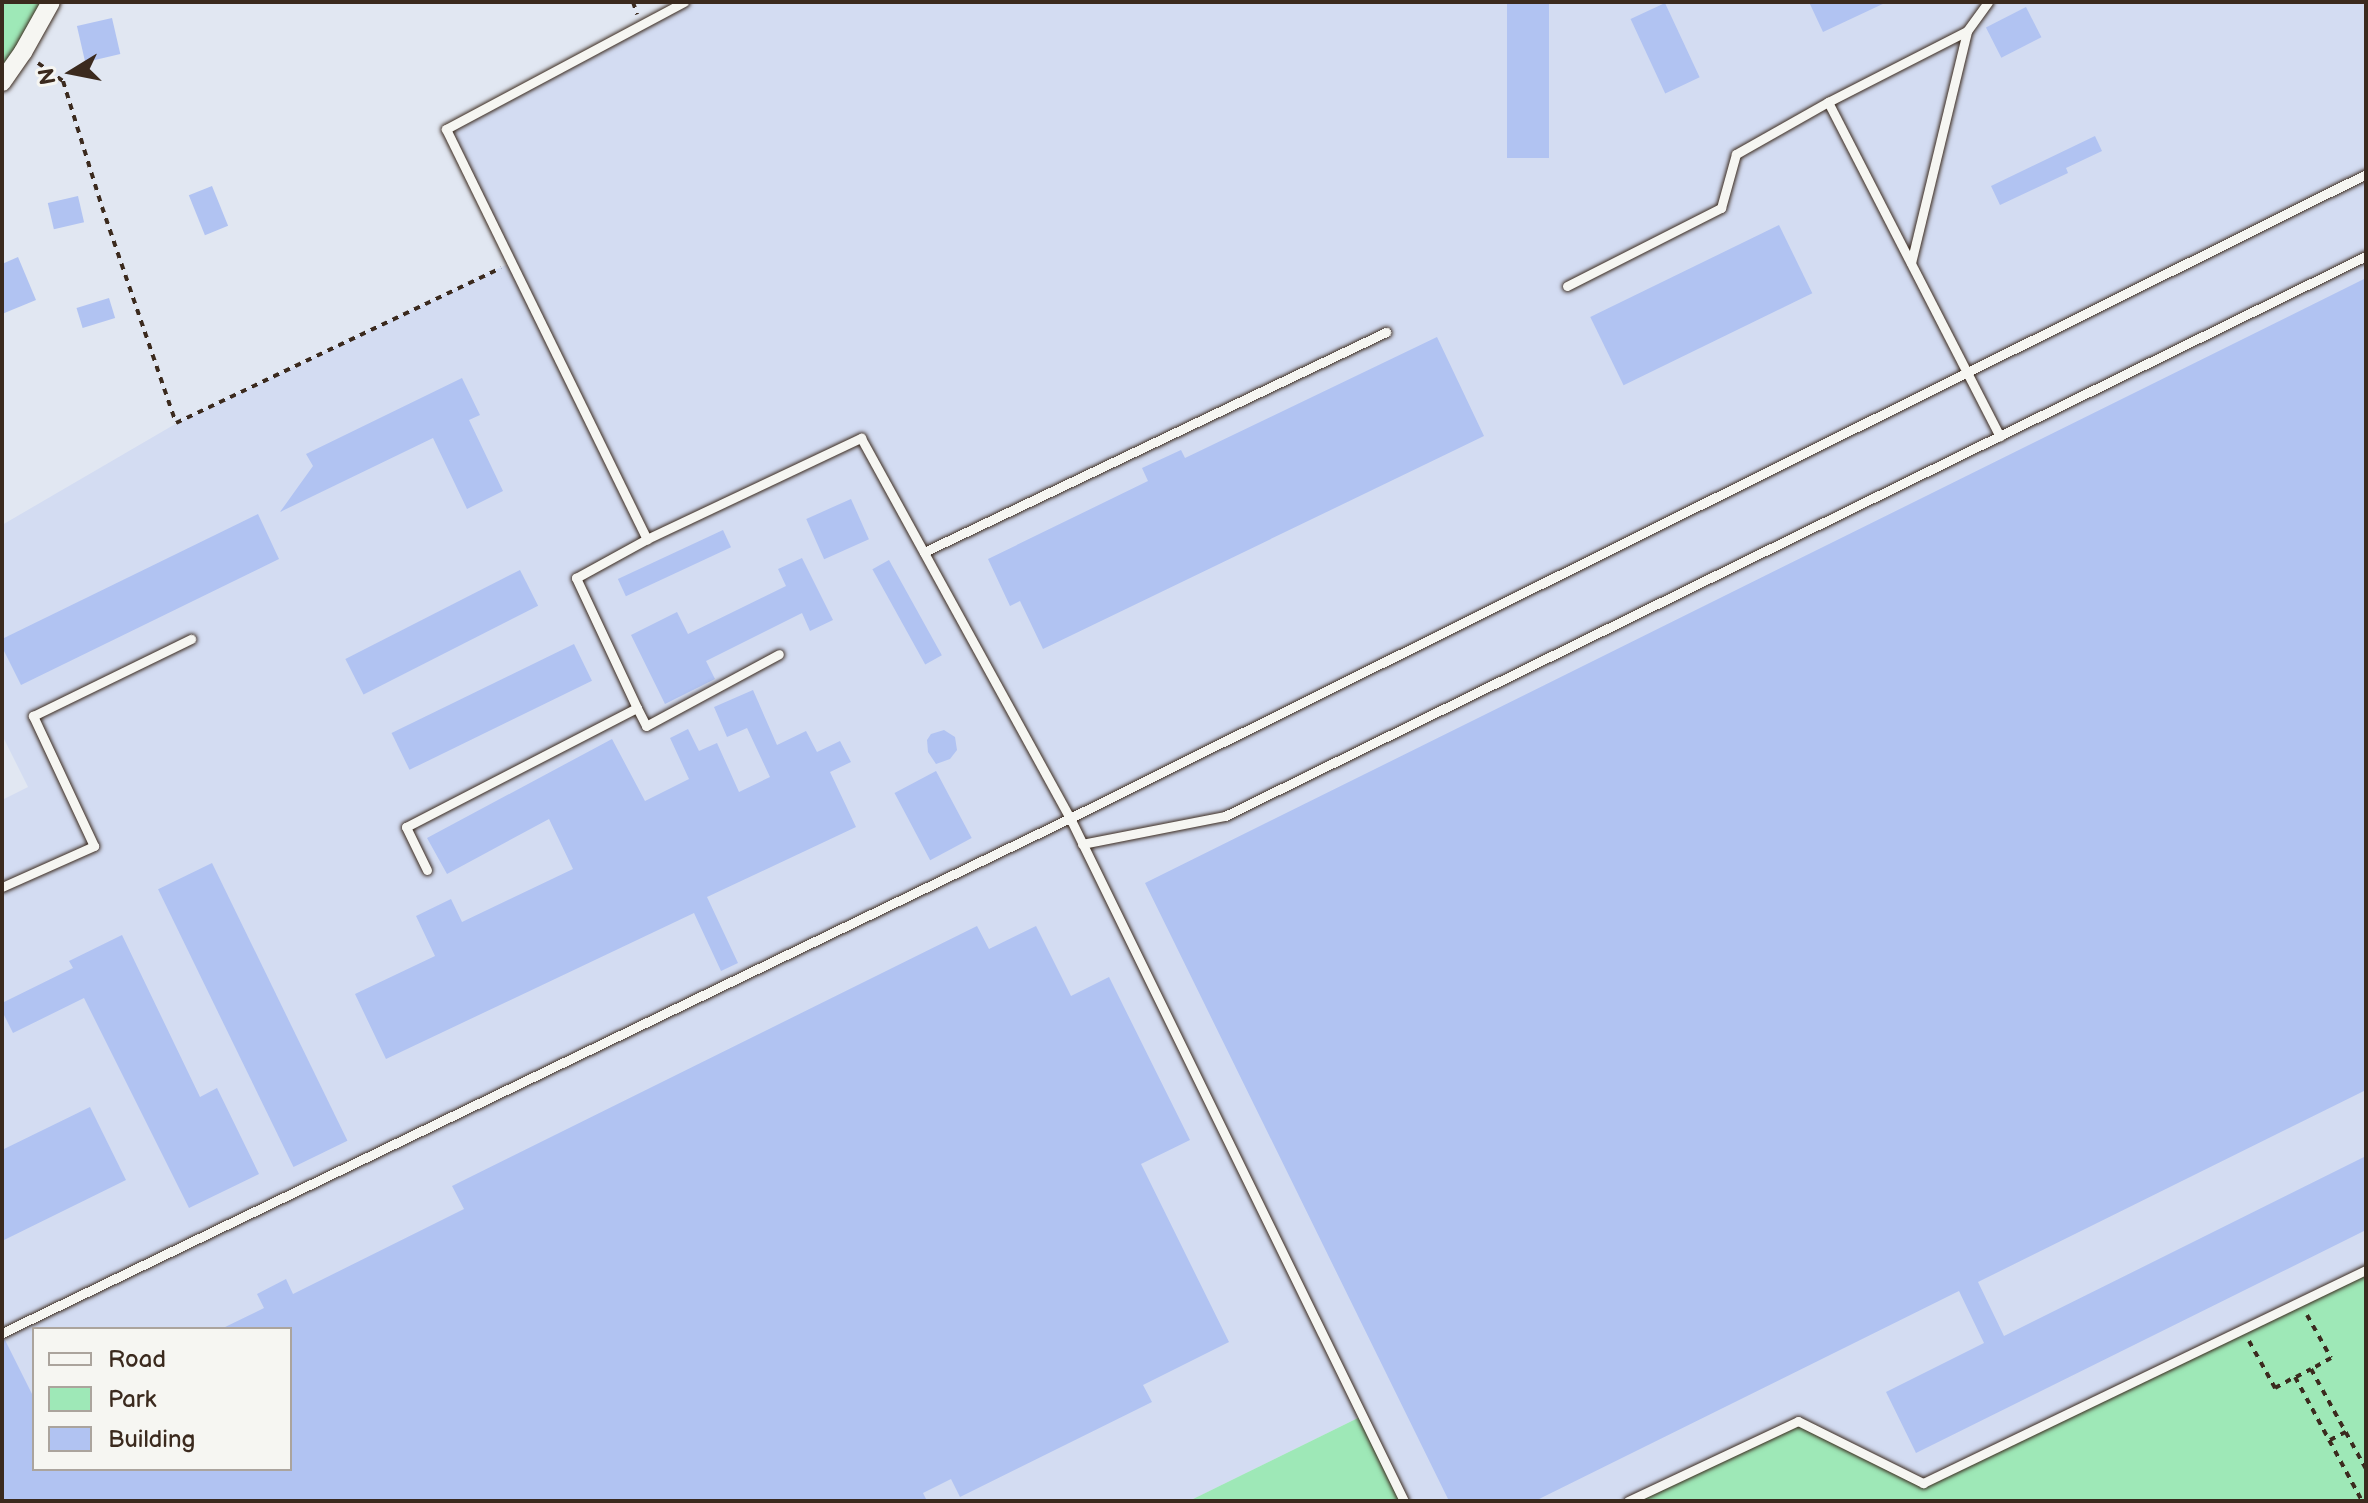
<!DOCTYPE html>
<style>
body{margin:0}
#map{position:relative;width:2368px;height:1503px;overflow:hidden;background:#e1e7f2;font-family:"Balsamiq Sans",sans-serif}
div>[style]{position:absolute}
.built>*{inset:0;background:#d3dcf2}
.green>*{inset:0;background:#9ee8b7}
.building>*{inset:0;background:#b1c3f2;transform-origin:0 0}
.path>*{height:4px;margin-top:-2px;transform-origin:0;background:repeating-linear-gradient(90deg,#3b2a1e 0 6px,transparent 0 12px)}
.roads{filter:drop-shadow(0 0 2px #3b2a1e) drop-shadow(0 0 2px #3b2a1e)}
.lane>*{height:9px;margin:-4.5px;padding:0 4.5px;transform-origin:4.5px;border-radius:4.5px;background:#f6f6f2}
.street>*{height:18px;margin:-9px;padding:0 9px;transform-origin:9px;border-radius:9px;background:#f6f6f2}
span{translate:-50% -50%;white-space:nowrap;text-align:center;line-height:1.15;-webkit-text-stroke:8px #f6f6f2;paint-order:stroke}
.frame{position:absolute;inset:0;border:4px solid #3b2a1e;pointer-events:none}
.legend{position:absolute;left:32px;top:1327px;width:260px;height:144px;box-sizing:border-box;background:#f6f6f2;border:2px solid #aba49d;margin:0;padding:10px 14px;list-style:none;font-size:24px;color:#3b2a1e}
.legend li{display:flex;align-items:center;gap:16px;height:40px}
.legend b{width:40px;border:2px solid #aba49d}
.north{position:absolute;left:32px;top:32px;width:80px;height:80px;-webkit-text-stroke:6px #f6f6f2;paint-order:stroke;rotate:260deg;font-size:22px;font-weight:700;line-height:32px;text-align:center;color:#3b2a1e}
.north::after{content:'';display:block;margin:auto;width:28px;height:36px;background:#3b2a1e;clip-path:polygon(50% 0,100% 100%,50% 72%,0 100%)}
</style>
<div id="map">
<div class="built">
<div style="clip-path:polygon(evenodd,684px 2px,2366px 2px,2366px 1270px,1923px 1483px,1628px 1501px,1404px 1501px,1362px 1416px,1189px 1501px,2px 1501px,2px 800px,28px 787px,2px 735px,2px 525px,177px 423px,510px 263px,446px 129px,684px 2px,34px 1329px,290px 1329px,290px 1469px,34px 1469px,34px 1329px)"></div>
</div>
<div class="green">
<div style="clip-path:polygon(2px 2px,50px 2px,2px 82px)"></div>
<div style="clip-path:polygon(2366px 1270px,2366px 1501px,1629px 1501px,1798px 1421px,1923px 1483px)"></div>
<div style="clip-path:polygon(1362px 1416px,1404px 1501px,1189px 1501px)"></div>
</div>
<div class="building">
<div style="left:1507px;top:2px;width:42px;height:156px"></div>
<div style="clip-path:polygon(1809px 2px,1887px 2px,1823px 32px)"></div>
<div style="left:1665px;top:3px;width:82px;height:38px;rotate:65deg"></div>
<div style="left:2026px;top:7px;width:34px;height:45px;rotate:63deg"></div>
<div style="left:112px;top:18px;width:37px;height:36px;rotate:77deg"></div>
<div style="clip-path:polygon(2095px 136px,2102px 151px,2066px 168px,2068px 173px,2000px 205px,1991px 186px)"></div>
<div style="left:212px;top:186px;width:43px;height:25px;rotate:68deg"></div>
<div style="left:78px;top:196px;width:27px;height:31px;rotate:77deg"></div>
<div style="left:1779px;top:225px;width:76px;height:210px;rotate:64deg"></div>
<div style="clip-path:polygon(18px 257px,36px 300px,2px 314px,2px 264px)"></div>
<div style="clip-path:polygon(2366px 278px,2366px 1090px,1978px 1282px,2004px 1336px,2366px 1156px,2366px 1230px,1916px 1453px,1886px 1392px,1984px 1343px,1959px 1291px,1535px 1501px,1449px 1501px,1145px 883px)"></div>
<div style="left:109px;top:298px;width:21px;height:34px;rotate:73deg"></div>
<div style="clip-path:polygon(1437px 337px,1484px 436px,1043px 649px,1020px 601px,1010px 606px,988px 559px,1148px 481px,1142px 468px,1181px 450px,1185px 458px)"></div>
<div style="clip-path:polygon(462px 378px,480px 415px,469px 420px,503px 491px,467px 509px,433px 438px,280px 512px,313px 466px,306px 454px)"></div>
<div style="left:851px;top:499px;width:44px;height:49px;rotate:66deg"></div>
<div style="clip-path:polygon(258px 514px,279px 559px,21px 685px,2px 647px,2px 639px)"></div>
<div style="left:723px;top:530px;width:19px;height:116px;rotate:65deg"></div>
<div style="clip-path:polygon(802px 558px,833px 620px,810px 631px,802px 613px,706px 661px,715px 679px,665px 704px,631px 635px,677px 612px,688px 634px,786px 586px,778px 569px)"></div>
<div style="left:889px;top:560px;width:109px;height:19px;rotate:61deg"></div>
<div style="left:520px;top:570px;width:40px;height:196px;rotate:63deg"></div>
<div style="left:574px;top:644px;width:41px;height:203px;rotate:64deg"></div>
<div style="clip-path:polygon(753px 690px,777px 745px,806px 731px,817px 752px,840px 741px,851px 762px,830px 772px,856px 827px,707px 897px,738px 963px,721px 971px,694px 913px,386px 1059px,355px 994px,435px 956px,416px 916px,451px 899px,462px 922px,573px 869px,549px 819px,447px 874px,427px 838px,612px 739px,645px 801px,689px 779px,670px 738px,688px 729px,699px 751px,717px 743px,739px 792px,770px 777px,747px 728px,727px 737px,714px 707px)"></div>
<div style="clip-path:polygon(944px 730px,955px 737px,957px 750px,950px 759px,936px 764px,928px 752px,927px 740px,931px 734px)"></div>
<div style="left:936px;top:771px;width:76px;height:47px;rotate:62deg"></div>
<div style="left:212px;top:863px;width:309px;height:60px;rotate:64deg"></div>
<div style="clip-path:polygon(977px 926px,989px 949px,1036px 926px,1071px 996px,1109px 977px,1190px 1140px,1141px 1164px,1229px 1342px,1143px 1385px,1152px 1402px,960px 1497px,951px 1479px,923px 1493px,927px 1501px,2px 1501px,2px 1340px,5px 1340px,34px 1398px,34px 1469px,290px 1469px,290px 1329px,221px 1329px,264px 1308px,257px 1294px,286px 1279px,293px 1294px,464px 1209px,452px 1186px)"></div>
<div style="clip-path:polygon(122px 935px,200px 1097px,217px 1088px,259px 1174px,189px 1208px,84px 998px,13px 1033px,2px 1011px,2px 1003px,73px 968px,69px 961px)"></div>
<div style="clip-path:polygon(90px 1107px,126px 1180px,2px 1241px,2px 1150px)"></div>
</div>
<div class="path">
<div style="left:633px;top:2px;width:13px;rotate:72deg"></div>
<div style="left:38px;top:63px;width:31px;rotate:36deg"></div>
<div style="left:63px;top:81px;width:132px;rotate:72.8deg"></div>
<div style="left:102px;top:207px;width:228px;rotate:71.1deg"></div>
<div style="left:176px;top:423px;width:360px;rotate:-25.5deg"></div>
<div style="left:2307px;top:1315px;width:49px;rotate:60.8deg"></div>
<div style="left:2331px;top:1358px;width:23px;rotate:151deg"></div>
<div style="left:2311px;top:1369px;width:114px;rotate:61.2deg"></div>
<div style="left:2249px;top:1341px;width:54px;rotate:61deg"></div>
<div style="left:2275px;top:1388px;width:23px;rotate:-29deg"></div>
<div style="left:2295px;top:1377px;width:141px;rotate:61.6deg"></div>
<div style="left:2296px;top:1377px;width:17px;rotate:-28deg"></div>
<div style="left:2330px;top:1440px;width:18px;rotate:-27deg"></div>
</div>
<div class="roads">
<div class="lane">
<div style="left:684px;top:2px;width:270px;rotate:151.9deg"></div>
<div style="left:446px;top:129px;width:457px;rotate:63.9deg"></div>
<div style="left:647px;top:539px;width:237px;rotate:-25.3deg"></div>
<div style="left:861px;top:438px;width:434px;rotate:61.2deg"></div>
<div style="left:1070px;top:818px;width:760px;rotate:63.94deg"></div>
<div style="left:1828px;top:102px;width:156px;rotate:-27.1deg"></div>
<div style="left:1911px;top:263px;width:239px;rotate:-76.4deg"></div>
<div style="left:1967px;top:31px;width:36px;rotate:-54deg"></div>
<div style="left:1567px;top:286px;width:173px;rotate:-26.9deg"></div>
<div style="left:1721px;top:208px;width:56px;rotate:-74.5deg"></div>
<div style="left:1736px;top:154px;width:106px;rotate:-29.5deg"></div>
<div style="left:1828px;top:102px;width:376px;rotate:62.8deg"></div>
<div style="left:924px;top:552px;width:512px;rotate:-25.46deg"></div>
<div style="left:637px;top:708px;width:20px;rotate:63deg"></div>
<div style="left:646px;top:726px;width:151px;rotate:-28.4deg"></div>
<div style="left:1082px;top:844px;width:146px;rotate:-11.1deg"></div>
<div style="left:1225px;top:816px;width:1271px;rotate:-26.14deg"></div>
<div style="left:427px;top:870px;width:48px;rotate:-116deg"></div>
<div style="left:406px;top:827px;width:260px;rotate:-27.3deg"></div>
<div style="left:637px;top:708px;width:144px;rotate:-115.1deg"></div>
<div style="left:576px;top:578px;width:81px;rotate:-28.8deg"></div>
<div style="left:2px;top:887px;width:101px;rotate:-24deg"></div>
<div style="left:94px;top:846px;width:144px;rotate:-115.1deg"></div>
<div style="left:33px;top:716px;width:176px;rotate:-26deg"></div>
<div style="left:2px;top:1333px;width:1186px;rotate:-25.74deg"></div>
<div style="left:1070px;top:818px;width:1447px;rotate:-26.42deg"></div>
<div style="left:1628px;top:1501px;width:188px;rotate:-25.2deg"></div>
<div style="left:1798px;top:1421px;width:140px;rotate:26.4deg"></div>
<div style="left:1923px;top:1483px;width:492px;rotate:-25.7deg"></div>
</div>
<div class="street">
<div style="left:2px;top:82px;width:37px;rotate:-55deg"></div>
<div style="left:23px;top:52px;width:57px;rotate:-60.8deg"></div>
</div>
</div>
<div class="frame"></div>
<ul class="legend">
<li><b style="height:10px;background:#f6f6f2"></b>Road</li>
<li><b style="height:22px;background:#9ee8b7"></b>Park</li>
<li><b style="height:22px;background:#b1c3f2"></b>Building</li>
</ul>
<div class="north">N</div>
</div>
